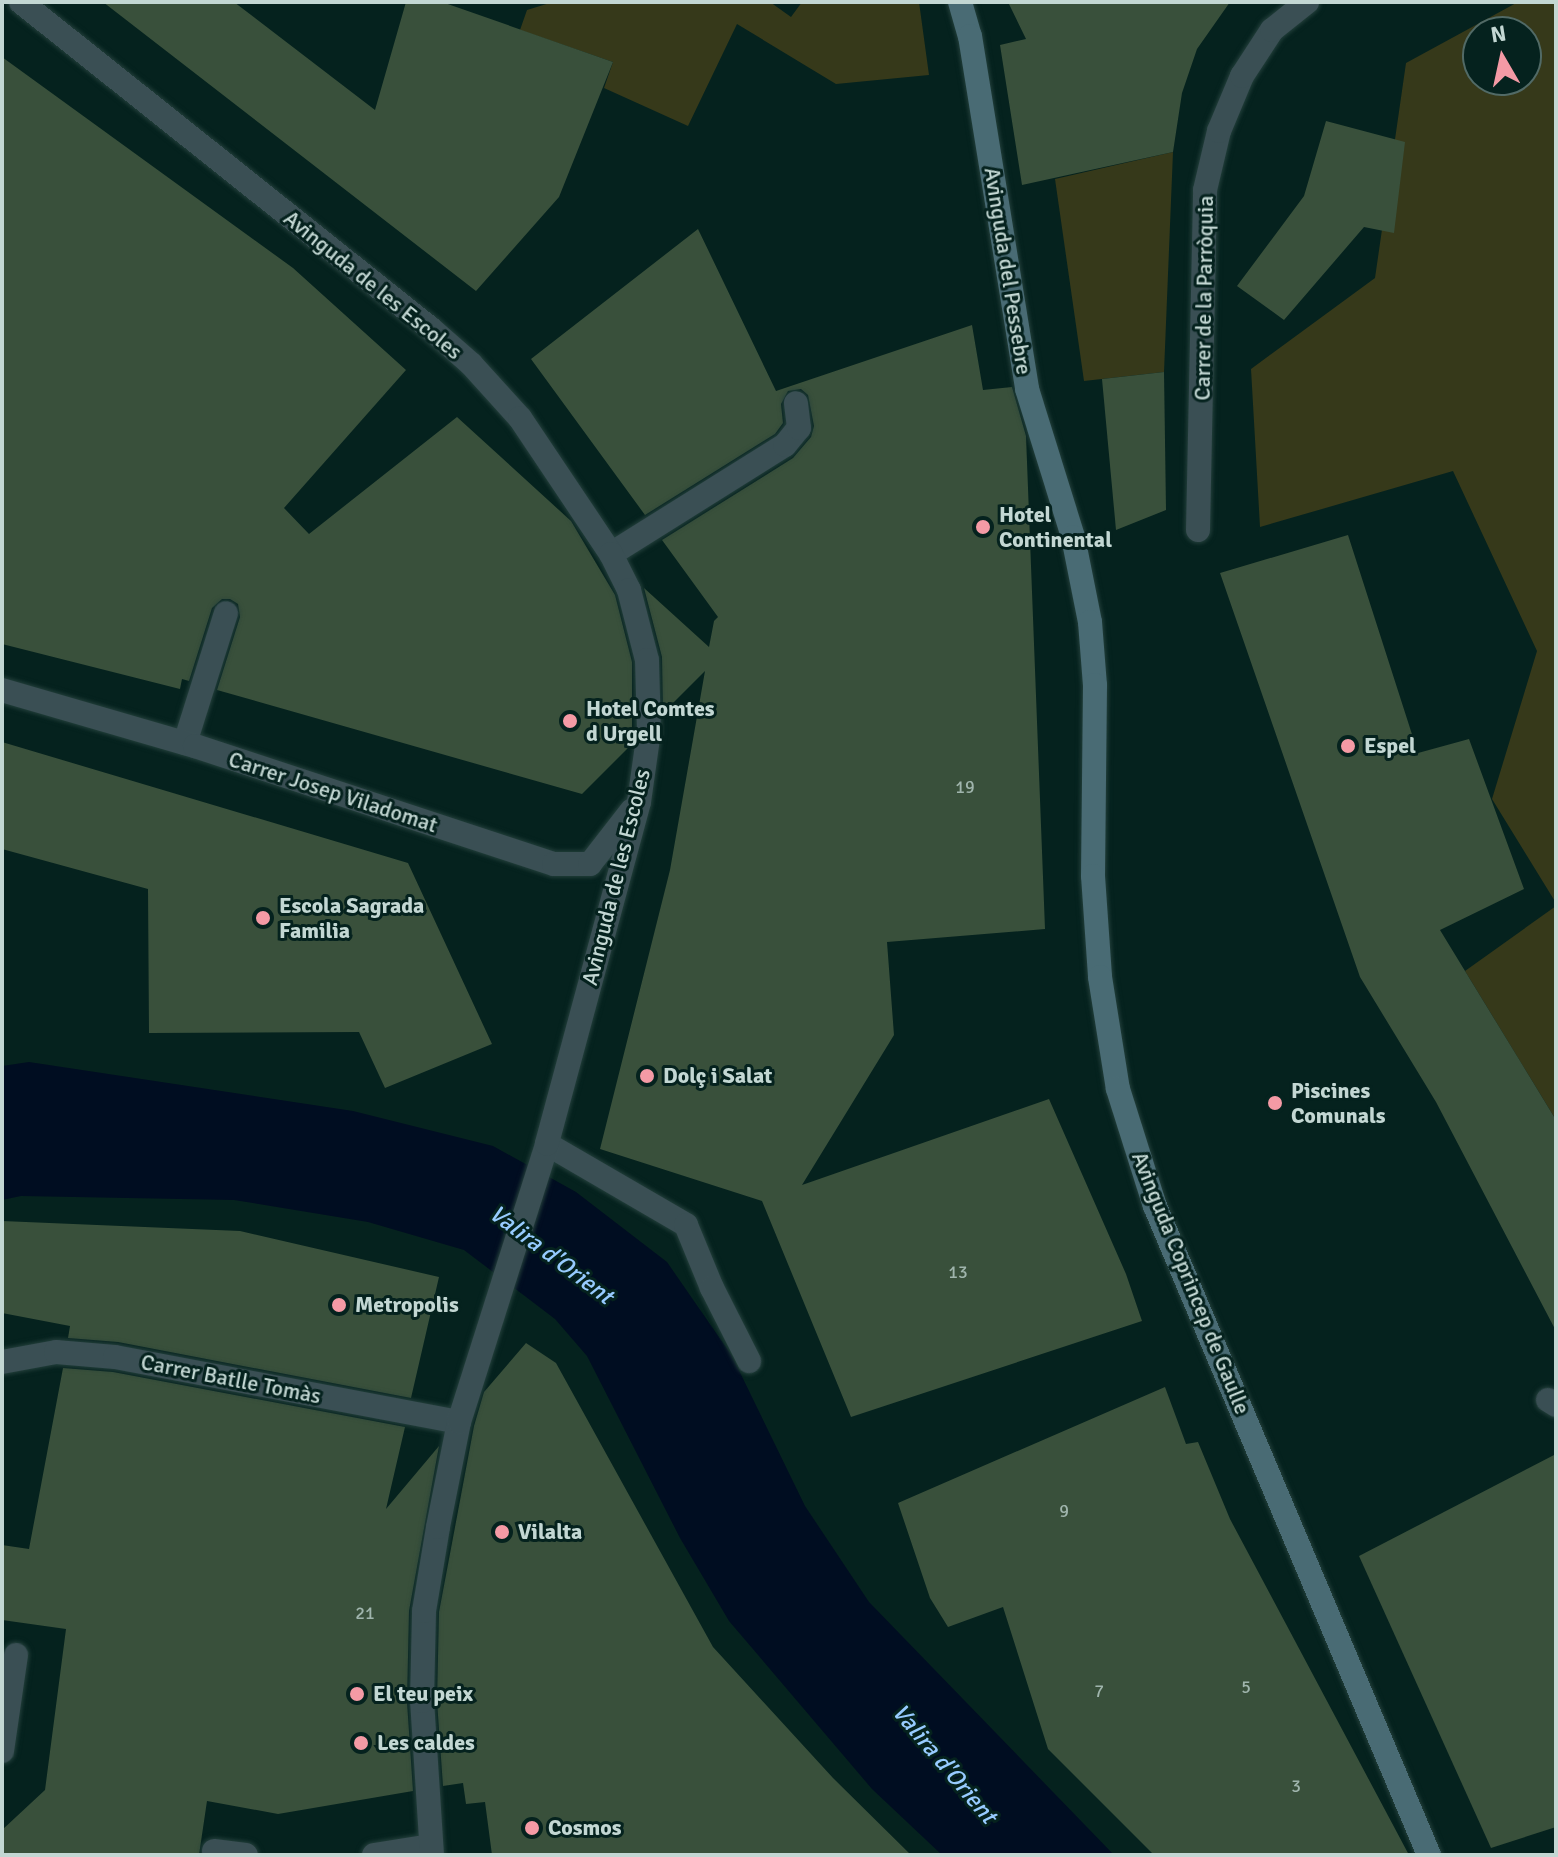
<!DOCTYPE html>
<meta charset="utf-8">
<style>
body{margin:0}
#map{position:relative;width:1558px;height:1857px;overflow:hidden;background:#05221e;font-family:Signika,sans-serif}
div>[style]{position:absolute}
.green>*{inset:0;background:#36391a}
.water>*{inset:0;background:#000d21}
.building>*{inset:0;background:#39503b}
.roads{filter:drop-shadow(0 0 2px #233f3b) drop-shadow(0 0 2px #233f3b)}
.service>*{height:24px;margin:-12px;padding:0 12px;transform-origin:12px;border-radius:12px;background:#3a4f54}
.pedestrian>*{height:24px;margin:-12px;padding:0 12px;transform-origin:12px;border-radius:12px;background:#3a4f54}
.minor>*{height:24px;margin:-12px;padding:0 12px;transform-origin:12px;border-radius:12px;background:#3a4f54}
.tertiary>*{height:24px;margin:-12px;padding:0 12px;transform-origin:12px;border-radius:12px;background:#3a4f54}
.secondary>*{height:24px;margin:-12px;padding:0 12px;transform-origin:12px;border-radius:12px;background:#496b74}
.dots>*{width:22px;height:22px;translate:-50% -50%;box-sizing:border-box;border:4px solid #05221e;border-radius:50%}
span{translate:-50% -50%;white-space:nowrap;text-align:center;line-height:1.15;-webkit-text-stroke:6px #05221e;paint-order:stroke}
.number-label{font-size:18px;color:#a0b5ad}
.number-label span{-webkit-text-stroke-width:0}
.street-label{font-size:22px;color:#c3d7d3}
.poi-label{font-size:22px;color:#c3d7d3;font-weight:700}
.left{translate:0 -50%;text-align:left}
.water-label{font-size:24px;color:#97cbff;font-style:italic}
.frame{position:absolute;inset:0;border:4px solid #c3d7d3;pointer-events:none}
.north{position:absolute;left:1462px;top:16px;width:80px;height:80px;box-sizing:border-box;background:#05221e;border:2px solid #516a66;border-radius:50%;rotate:351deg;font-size:22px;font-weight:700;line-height:32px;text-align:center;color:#c3d7d3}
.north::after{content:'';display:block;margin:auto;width:28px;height:36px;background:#f49aa5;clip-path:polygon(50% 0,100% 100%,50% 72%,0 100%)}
</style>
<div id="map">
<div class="green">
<div style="clip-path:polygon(553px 2px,770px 2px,791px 17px,802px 2px,919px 2px,929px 75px,836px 84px,737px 24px,688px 126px,604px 88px,613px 62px,520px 30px,527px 10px)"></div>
<div style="clip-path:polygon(evenodd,1518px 2px,1556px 2px,1556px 903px,1492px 799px,1537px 651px,1453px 471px,1260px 527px,1251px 369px,1375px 278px,1406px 63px,1518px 2px,1478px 32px,1526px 32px,1526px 80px,1478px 80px,1478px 32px)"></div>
<div style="clip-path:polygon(1173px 152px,1164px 372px,1084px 381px,1055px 179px)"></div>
<div style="clip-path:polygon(1556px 906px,1556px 1120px,1465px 971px)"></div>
</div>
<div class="water">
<div style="clip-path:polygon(29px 1062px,353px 1111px,493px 1146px,576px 1192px,667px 1262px,732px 1356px,805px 1506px,869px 1602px,1114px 1855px,942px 1855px,872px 1789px,729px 1621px,680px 1538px,587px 1356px,555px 1319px,464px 1250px,368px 1222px,234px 1200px,21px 1196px,2px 1200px,2px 1066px)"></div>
</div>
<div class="building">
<div style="clip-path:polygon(103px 2px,234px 2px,375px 110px,406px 2px,442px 2px,613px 62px,559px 197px,476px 291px)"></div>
<div style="clip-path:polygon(1008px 2px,1230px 2px,1197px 49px,1182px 93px,1173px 152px,1022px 185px,1000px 45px,1026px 39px)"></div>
<div style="clip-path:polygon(2px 57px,293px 268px,406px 370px,284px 508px,309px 534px,457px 417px,571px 521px,615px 595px,632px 662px,632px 744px,582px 794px,217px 690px,240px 617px,238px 604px,230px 599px,222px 599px,212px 608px,189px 681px,182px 679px,180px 689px,2px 644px)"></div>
<div style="clip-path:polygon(1326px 121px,1405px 142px,1394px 233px,1364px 227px,1284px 320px,1237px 286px,1304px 196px)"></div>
<div style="clip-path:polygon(698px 229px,776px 391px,972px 325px,983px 390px,1012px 387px,1026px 436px,1045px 929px,887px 942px,894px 1035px,802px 1185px,1049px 1099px,1126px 1274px,1142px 1321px,851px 1417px,762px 1201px,600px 1149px,670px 870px,705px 671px,663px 713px,662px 657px,644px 588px,709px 647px,714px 621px,718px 617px,662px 540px,793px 458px,811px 437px,814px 426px,808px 395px,801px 389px,788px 391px,781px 404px,783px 423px,775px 434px,645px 515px,531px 359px)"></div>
<div style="clip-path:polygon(1164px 372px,1166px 510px,1116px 530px,1102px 379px)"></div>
<div style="clip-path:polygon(1348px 535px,1418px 753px,1469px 739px,1524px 889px,1440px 930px,1556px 1120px,1556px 1331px,1436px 1102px,1360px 977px,1220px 573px)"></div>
<div style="clip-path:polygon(2px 742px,408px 863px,492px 1044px,385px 1088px,359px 1032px,149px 1033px,148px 889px,2px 849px)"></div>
<div style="clip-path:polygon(2px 1221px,240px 1231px,439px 1277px,411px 1398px,118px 1342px,68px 1338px,70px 1326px,2px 1313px)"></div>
<div style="clip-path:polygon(526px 1343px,556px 1363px,713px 1647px,833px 1778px,911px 1855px,492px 1855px,485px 1802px,466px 1804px,463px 1783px,443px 1786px,437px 1701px,439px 1612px,474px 1426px,484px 1392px)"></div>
<div style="clip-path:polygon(63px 1368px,113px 1372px,405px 1427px,386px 1509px,439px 1446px,409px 1611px,407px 1702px,413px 1791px,278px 1814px,207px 1801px,199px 1855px,2px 1855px,2px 1830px,45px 1790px,66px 1629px,2px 1620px,2px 1545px,29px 1549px)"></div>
<div style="clip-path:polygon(1165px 1387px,1186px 1444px,1198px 1442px,1230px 1519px,1409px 1855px,1154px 1855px,1048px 1749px,1003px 1607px,948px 1627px,930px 1598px,898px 1503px)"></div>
<div style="clip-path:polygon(1556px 1454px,1556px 1827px,1491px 1848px,1359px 1556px)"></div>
</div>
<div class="roads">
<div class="service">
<div style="left:611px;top:554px;width:205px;rotate:-32.1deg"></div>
<div style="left:785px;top:445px;width:22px;rotate:-51deg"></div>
<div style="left:799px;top:428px;width:25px;rotate:-97deg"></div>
<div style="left:185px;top:743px;width:136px;rotate:-72.5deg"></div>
<div style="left:547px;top:1144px;width:161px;rotate:30.2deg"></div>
<div style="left:686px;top:1225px;width:68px;rotate:67.6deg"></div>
<div style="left:712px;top:1288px;width:82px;rotate:63.1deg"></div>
<div style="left:214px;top:1851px;width:32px;rotate:7deg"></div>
<div style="left:374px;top:1855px;width:57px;rotate:-9.1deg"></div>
</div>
<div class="pedestrian">
<div style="left:1548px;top:1400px;width:9px;rotate:32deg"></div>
<div style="left:2px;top:1751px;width:97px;rotate:-81.7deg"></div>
</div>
<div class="minor">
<div style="left:1198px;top:530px;width:340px;rotate:-88.8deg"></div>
<div style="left:1205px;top:190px;width:61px;rotate:-76.7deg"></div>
<div style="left:1219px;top:131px;width:60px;rotate:-67.3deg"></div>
<div style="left:1242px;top:76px;width:55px;rotate:-56.9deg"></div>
<div style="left:1272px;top:30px;width:45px;rotate:-38.7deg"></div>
<div style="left:2px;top:1362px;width:55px;rotate:-10.5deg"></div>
<div style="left:56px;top:1352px;width:59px;rotate:4.8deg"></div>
<div style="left:115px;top:1357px;width:350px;rotate:10.7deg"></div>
<div style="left:432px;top:1855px;width:154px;rotate:-93.7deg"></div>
<div style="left:422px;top:1701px;width:90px;rotate:-88.7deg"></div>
<div style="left:424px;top:1611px;width:85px;rotate:-80.5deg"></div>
<div style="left:438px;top:1527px;width:107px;rotate:-78.7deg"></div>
<div style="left:459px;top:1422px;width:292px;rotate:-72.4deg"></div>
</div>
<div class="tertiary">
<div style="left:21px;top:2px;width:523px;rotate:38.56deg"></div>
<div style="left:430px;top:328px;width:55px;rotate:41.3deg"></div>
<div style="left:471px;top:364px;width:73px;rotate:47.8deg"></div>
<div style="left:520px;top:418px;width:164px;rotate:56.2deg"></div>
<div style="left:611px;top:554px;width:40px;rotate:63.4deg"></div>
<div style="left:629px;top:590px;width:72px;rotate:75.6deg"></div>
<div style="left:647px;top:660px;width:71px;rotate:88.4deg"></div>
<div style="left:649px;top:731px;width:72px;rotate:98deg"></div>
<div style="left:639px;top:802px;width:354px;rotate:105.1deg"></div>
<div style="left:2px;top:690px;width:201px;rotate:16.2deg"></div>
<div style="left:195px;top:746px;width:378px;rotate:18.2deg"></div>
<div style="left:554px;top:864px;width:36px"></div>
<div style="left:590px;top:864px;width:68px;rotate:-52.1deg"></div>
</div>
<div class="secondary">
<div style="left:960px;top:2px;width:35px;rotate:74deg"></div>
<div style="left:970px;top:36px;width:358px;rotate:80.8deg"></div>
<div style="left:1027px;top:389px;width:155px;rotate:72.7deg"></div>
<div style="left:1073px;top:537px;width:87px;rotate:78.7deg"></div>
<div style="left:1090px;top:622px;width:63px;rotate:85.5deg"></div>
<div style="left:1095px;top:685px;width:191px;rotate:90.6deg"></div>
<div style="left:1093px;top:876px;width:101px;rotate:86deg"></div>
<div style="left:1100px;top:977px;width:113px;rotate:80.9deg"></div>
<div style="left:1118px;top:1089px;width:123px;rotate:72.5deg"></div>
<div style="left:1155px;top:1206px;width:704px;rotate:67.11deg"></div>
</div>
</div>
<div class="dots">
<div style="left:983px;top:527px;background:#f49aa5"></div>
<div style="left:570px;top:721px;background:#f49aa5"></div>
<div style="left:1348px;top:746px;background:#f49aa5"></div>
<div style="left:263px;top:918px;background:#f49aa5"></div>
<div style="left:647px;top:1076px;background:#f49aa5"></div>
<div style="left:1275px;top:1103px;background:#f49aa5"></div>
<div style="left:339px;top:1305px;background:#f49aa5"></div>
<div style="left:502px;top:1532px;background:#f49aa5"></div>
<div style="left:357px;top:1694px;background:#f49aa5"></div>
<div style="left:361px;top:1743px;background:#f49aa5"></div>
<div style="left:532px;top:1828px;background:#f49aa5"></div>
</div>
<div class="number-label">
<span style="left:965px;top:787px">19</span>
<span style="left:958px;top:1272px">13</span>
<span style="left:1064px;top:1511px">9</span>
<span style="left:365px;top:1613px">21</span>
<span style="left:1246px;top:1687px">5</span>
<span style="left:1099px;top:1691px">7</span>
<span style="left:1296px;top:1786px">3</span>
</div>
<div class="street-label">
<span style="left:1008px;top:271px;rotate:81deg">Avinguda del Pessebre</span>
<span style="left:373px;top:285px;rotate:39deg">Avinguda de les Escoles</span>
<span style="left:1204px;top:298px;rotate:-89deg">Carrer de la Parròquia</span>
<span style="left:333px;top:792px;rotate:18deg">Carrer Josep Viladomat</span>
<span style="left:616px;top:877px;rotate:-76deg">Avinguda de les Escoles</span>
<span style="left:1191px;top:1283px;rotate:68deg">Avinguda Coprincep de Gaulle</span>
<span style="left:231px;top:1379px;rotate:11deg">Carrer Batlle Tomàs</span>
</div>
<div class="poi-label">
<span class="left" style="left:999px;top:527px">Hotel<br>Continental</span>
<span class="left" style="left:586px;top:721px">Hotel Comtes<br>d Urgell</span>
<span class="left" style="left:1364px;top:746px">Espel</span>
<span class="left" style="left:279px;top:918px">Escola Sagrada<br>Familia</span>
<span class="left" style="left:663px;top:1076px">Dolç i Salat</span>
<span class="left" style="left:1291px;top:1103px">Piscines<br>Comunals</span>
<span class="left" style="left:355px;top:1305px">Metropolis</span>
<span class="left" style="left:518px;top:1532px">Vilalta</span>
<span class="left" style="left:373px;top:1694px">El teu peix</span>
<span class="left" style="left:377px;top:1743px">Les caldes</span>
<span class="left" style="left:548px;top:1828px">Cosmos</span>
</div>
<div class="water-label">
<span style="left:551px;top:1255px;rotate:37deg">Valira d'Orient</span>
<span style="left:944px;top:1764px;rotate:50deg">Valira d'Orient</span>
</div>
<div class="frame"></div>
<div class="north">N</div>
</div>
